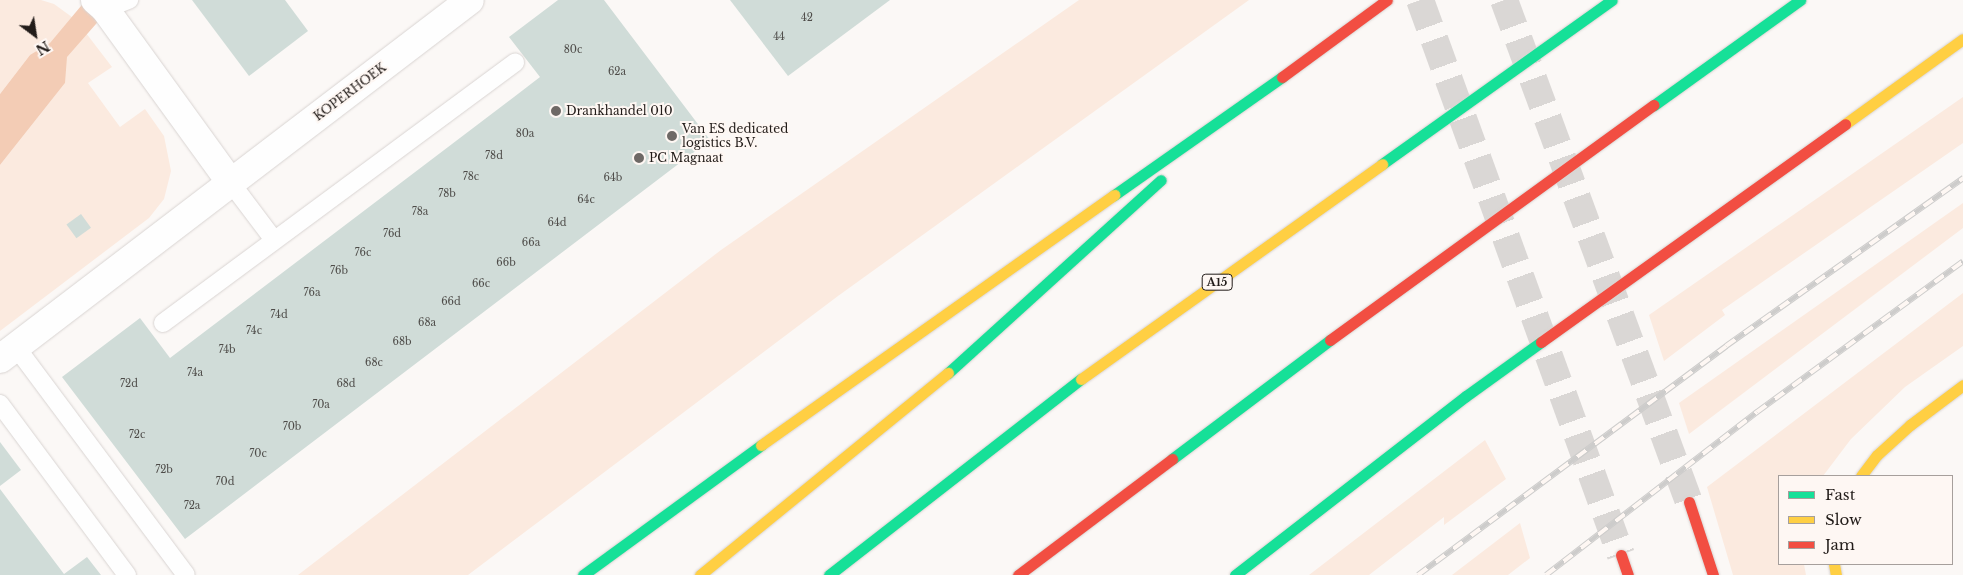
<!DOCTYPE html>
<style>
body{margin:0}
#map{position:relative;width:1963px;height:575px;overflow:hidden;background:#fbf8f6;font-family:"Libre Baskerville",serif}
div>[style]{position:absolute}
.green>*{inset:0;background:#fbeadf}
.water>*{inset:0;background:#f3ccb5}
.building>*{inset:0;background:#d0dcd8;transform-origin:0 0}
.secondary-tunnel>*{height:28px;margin-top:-14px;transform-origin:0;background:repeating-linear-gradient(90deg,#dad7d5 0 28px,transparent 0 42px)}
.roads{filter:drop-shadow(0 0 1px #d9d4d2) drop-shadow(0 0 1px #d9d4d2)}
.lane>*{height:18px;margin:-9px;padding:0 9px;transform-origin:9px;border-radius:9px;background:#fefefe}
.street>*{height:28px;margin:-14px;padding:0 14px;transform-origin:14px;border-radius:14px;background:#fefefe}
.fast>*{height:11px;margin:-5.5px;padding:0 5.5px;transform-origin:5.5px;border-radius:5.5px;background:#16e098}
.slow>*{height:11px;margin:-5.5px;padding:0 5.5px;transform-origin:5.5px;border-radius:5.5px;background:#ffcf43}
.jam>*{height:11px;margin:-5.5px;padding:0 5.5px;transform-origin:5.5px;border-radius:5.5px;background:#f24e42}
.rail>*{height:5.5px;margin-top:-2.75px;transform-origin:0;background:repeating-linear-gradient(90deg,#fef7f3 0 11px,#cdcccb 0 22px);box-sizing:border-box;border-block:1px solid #cdcccb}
.dots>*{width:14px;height:14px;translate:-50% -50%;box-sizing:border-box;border:2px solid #fef7f3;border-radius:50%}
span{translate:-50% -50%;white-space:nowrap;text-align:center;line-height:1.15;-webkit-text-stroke:4px #fef7f3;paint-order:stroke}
.number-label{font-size:10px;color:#4e4c49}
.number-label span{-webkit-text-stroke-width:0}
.shield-label span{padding:1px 4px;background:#fef7f3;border:1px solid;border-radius:4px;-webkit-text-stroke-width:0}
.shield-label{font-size:11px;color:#221c19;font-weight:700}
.street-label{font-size:12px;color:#221c19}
.poi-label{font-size:12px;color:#221c19}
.left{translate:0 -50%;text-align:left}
.legend{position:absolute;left:1778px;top:475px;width:175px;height:90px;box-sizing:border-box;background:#fef7f3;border:1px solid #a69f9c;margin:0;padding:6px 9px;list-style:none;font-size:15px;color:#221c19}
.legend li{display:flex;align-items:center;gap:10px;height:25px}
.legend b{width:25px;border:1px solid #a69f9c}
.north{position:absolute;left:10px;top:10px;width:50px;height:50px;-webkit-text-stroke:4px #fef7f3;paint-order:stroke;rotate:149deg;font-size:14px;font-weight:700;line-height:20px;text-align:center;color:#221c19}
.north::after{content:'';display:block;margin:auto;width:18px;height:22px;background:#221c19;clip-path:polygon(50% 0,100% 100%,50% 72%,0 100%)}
</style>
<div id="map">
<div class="green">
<div style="clip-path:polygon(0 0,41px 0,54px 4px,76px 20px,112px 67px,88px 83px,120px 127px,145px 109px,164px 136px,171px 171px,164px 199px,149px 218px,0 331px,0 165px,65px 83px,30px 55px,0 94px)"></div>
<div style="clip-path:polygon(1079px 0,1249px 0,838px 296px,468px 575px,298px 575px,721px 250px)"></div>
<div style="clip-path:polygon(1963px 97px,1963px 143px,1722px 310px,1725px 315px,1664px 361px,1649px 315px)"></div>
<div style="clip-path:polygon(1963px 203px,1963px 228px,1689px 434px,1679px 403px)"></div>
<div style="clip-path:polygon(1963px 293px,1963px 346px,1905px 387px,1851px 439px,1823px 476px,1779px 476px,1779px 564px,1804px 564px,1806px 575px,1733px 575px,1707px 487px)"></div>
<div style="clip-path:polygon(1485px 440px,1506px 479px,1444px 525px,1444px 517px,1369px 575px,1309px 575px)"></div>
<div style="clip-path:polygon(1520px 523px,1530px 558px,1508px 575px,1452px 575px)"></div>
</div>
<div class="water">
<div style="clip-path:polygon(86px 0,117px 0,67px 57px,65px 83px,0 165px,0 94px,30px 55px,50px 43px)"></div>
</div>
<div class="building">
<div style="clip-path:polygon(192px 0,285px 0,308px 31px,249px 76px)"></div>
<div style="clip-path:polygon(558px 0,604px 0,710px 140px,185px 539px,62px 377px,140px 318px,170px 358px,514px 97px,540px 77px,509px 37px)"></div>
<div style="clip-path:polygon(730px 0,890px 0,788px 76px)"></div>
<div style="left:81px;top:214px;width:17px;height:18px;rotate:54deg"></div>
<div style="clip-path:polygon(0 442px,21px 470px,0 486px)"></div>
<div style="clip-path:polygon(0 489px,64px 574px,87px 557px,101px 575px,0 575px)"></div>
</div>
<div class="secondary-tunnel">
<div style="left:1420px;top:0;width:590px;rotate:70.09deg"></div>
<div style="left:1504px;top:0;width:535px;rotate:69.77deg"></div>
</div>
<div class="roads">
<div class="lane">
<div style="left:105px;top:9px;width:26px;rotate:-21deg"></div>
<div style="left:231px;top:183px;width:71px;rotate:53deg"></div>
<div style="left:163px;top:323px;width:438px;rotate:-36.5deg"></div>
<div style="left:16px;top:347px;width:284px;rotate:53.3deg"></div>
<div style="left:0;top:404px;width:213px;rotate:53.4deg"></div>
</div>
<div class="street">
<div style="left:95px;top:0;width:13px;rotate:42deg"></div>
<div style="left:105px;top:9px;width:215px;rotate:54.1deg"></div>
<div style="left:0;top:359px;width:591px;rotate:-37.37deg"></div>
</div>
<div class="fast">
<div style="left:1654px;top:105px;width:180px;rotate:-35.7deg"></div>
<div style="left:1382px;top:164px;width:282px;rotate:-35.5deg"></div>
<div style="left:1114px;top:195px;width:205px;rotate:-35.1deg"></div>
<div style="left:948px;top:373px;width:287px;rotate:-42.2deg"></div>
<div style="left:1172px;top:459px;width:198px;rotate:-37deg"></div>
<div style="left:583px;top:575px;width:220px;rotate:-36.1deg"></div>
<div style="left:829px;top:575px;width:319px;rotate:-37.9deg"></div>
<div style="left:1235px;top:575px;width:292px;rotate:-37.8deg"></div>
<div style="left:1466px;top:396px;width:92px;rotate:-35.8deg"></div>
</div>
<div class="slow">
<div style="left:1845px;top:124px;width:145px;rotate:-35.8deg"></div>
<div style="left:1081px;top:379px;width:370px;rotate:-35.5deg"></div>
<div style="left:761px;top:445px;width:433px;rotate:-35.3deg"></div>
<div style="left:1861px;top:476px;width:26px;rotate:-53deg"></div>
<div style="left:1877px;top:455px;width:45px;rotate:-42.3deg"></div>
<div style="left:1910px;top:425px;width:66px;rotate:-37deg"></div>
<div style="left:1834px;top:564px;width:11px;rotate:80deg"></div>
<div style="left:700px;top:575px;width:320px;rotate:-39.2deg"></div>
</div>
<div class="jam">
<div style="left:1282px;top:77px;width:130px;rotate:-36.3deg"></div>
<div style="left:1330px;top:340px;width:400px;rotate:-36deg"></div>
<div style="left:1541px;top:342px;width:374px;rotate:-35.6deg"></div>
<div style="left:1689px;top:502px;width:77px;rotate:71.8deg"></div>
<div style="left:1621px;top:555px;width:21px;rotate:71deg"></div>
<div style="left:1018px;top:575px;width:193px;rotate:-37deg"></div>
</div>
</div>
<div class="rail">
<div style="left:1418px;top:575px;width:384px;rotate:-36.6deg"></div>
<div style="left:1726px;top:346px;width:291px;rotate:-35.3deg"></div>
<div style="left:1546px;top:575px;width:267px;rotate:-37.7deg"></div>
<div style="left:1757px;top:412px;width:255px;rotate:-36.2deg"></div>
</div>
<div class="dots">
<div style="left:556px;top:111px;background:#6e6966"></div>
<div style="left:672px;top:136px;background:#6e6966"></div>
<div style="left:639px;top:158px;background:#6e6966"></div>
</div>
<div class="number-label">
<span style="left:807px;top:18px">42</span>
<span style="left:779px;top:37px">44</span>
<span style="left:573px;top:50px">80c</span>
<span style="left:617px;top:72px">62a</span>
<span style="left:525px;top:134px">80a</span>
<span style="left:494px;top:156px">78d</span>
<span style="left:471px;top:177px">78c</span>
<span style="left:613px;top:178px">64b</span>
<span style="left:447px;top:194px">78b</span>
<span style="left:586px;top:200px">64c</span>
<span style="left:420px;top:212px">78a</span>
<span style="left:557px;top:223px">64d</span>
<span style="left:392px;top:234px">76d</span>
<span style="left:531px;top:243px">66a</span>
<span style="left:363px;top:253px">76c</span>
<span style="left:506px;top:263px">66b</span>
<span style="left:339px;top:271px">76b</span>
<span style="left:481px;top:284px">66c</span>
<span style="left:312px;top:293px">76a</span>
<span style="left:451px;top:302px">66d</span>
<span style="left:279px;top:315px">74d</span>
<span style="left:427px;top:323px">68a</span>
<span style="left:254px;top:331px">74c</span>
<span style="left:402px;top:342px">68b</span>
<span style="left:227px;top:350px">74b</span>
<span style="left:374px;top:363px">68c</span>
<span style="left:195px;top:373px">74a</span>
<span style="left:129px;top:384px">72d</span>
<span style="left:346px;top:384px">68d</span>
<span style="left:321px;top:405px">70a</span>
<span style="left:292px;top:427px">70b</span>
<span style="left:137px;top:435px">72c</span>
<span style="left:258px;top:454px">70c</span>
<span style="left:164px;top:470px">72b</span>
<span style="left:225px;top:482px">70d</span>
<span style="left:192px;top:506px">72a</span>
</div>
<div class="shield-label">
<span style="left:1217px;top:282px">A15</span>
</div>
<div class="street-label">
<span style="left:350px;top:92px;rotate:-37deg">KOPERHOEK</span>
</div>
<div class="poi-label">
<span class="left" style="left:566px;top:111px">Drankhandel 010</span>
<span class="left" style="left:682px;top:136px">Van ES dedicated<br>logistics B.V.</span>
<span class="left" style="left:649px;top:158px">PC Magnaat</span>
</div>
<ul class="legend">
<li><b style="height:6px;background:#16e098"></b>Fast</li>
<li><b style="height:6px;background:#ffcf43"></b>Slow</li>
<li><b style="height:6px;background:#f24e42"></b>Jam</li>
</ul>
<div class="north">N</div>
</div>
